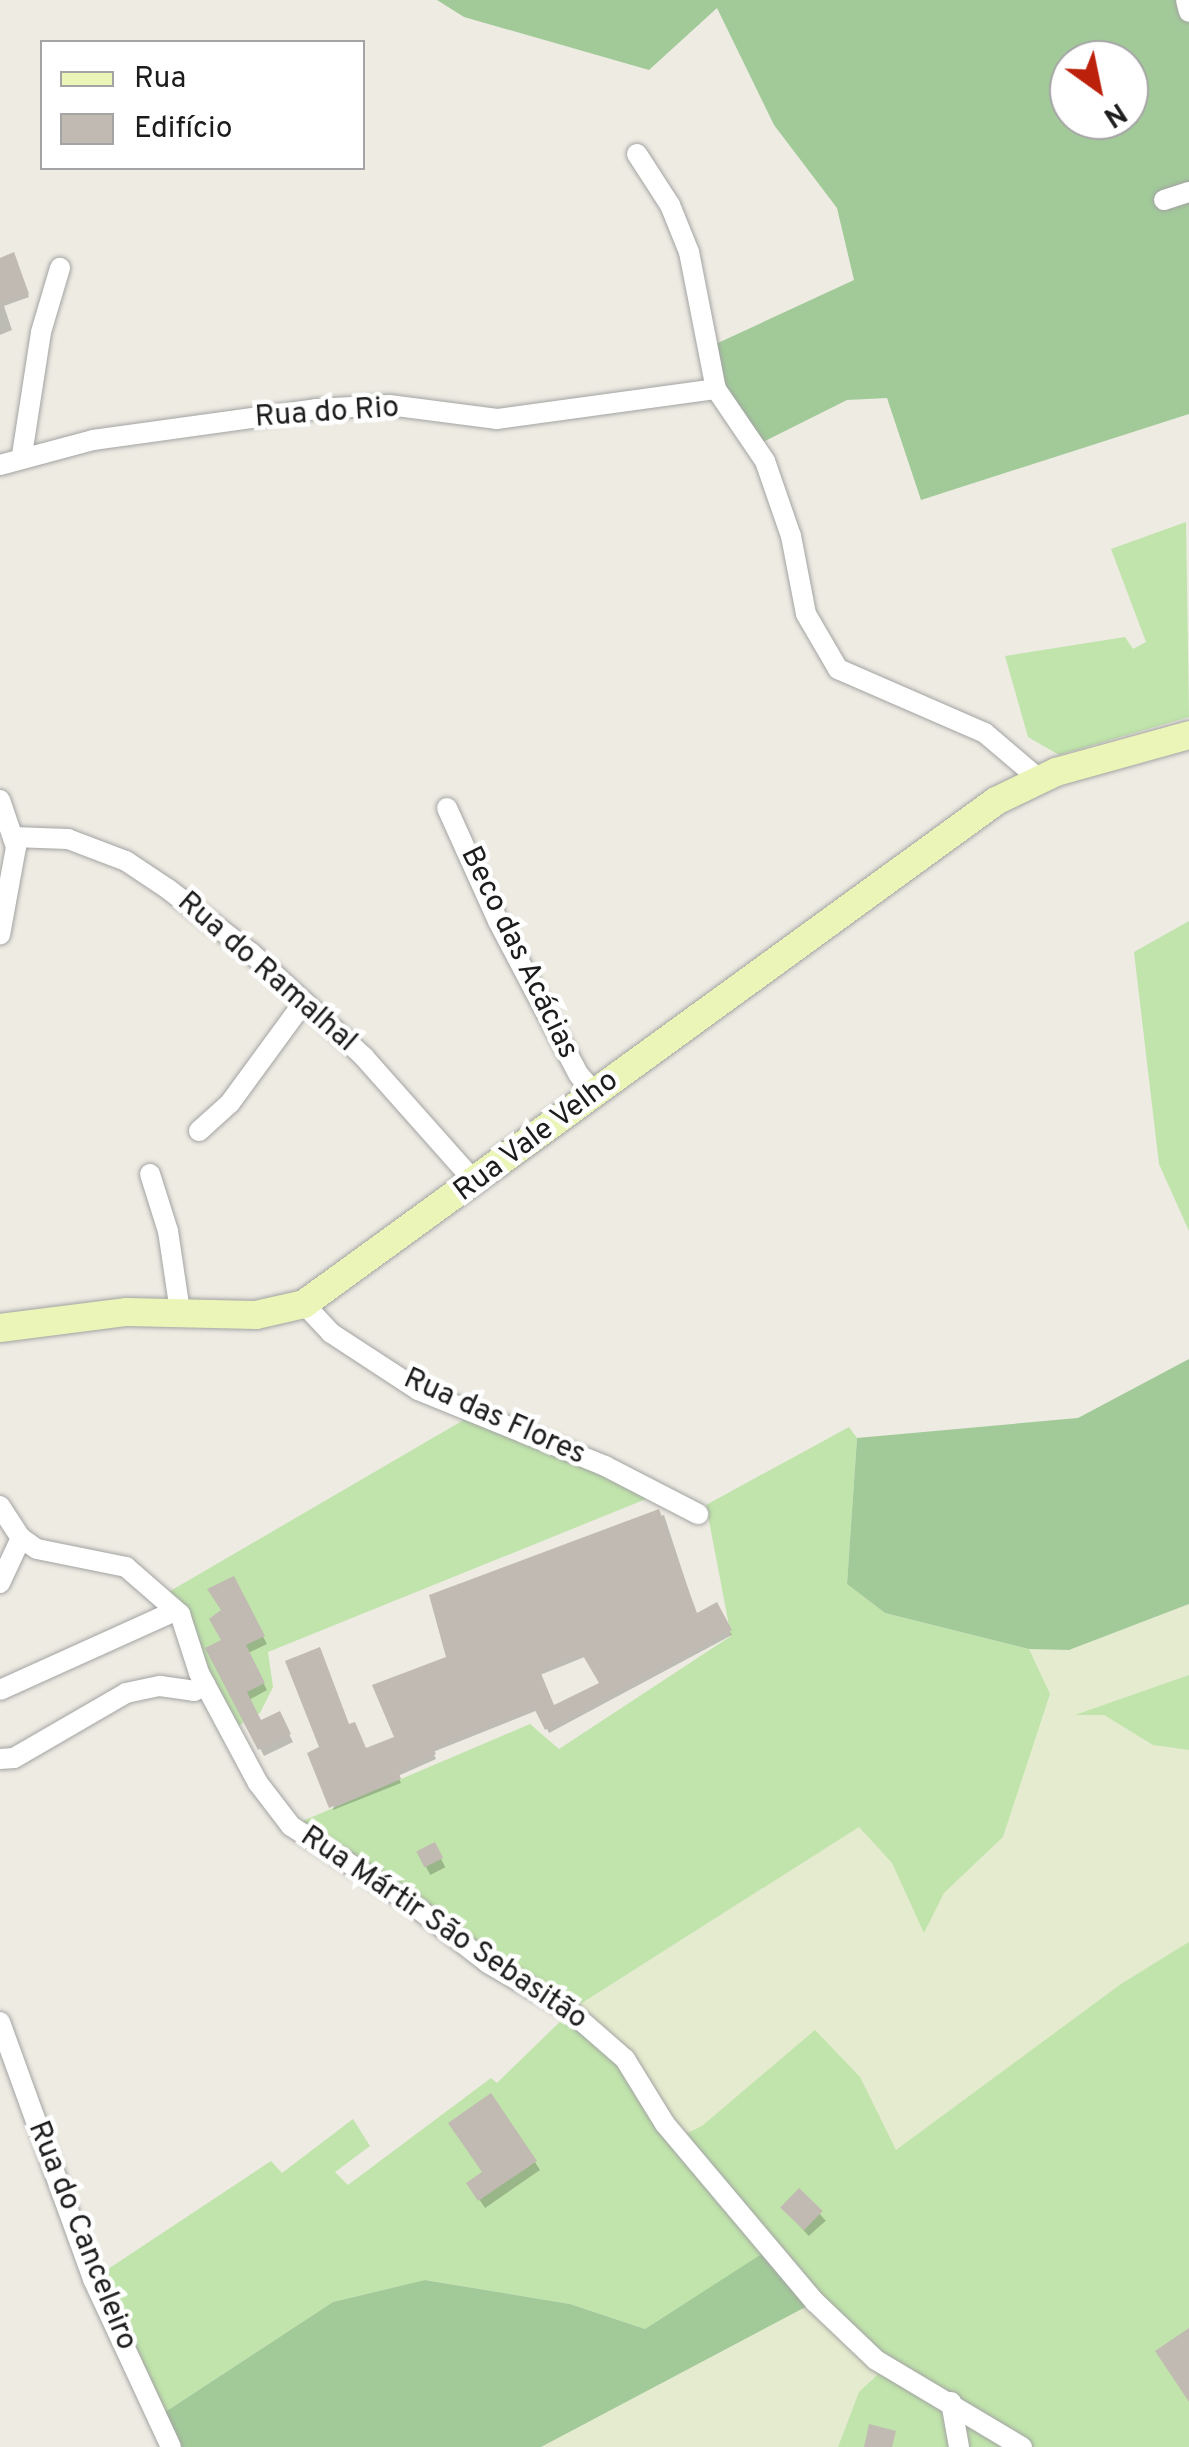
<!DOCTYPE html>
<meta charset="utf-8">
<style>
body{margin:0}
#map{position:relative;width:1189px;height:2447px;overflow:hidden;background:#edebe2;font-family:Overpass,sans-serif}
div>[style]{position:absolute}
.farmland>*{inset:0;background:#e5ebce}
.grass>*{inset:0;background:#c0e4ab}
.forest>*{inset:0;background:#a2ca99}
.shadow>*{inset:0;background:#0003;transform-origin:0 0}
.building>*{inset:0;background:#c1bab2;transform-origin:0 0}
.roads{filter:drop-shadow(0 0 2px #a3a3a3) drop-shadow(0 0 2px #a3a3a3)}
.street>*{height:20px;margin:-10px;padding:0 10px;transform-origin:10px;border-radius:10px;background:#fff}
.secondary>*{height:28px;margin:-14px;padding:0 14px;transform-origin:14px;border-radius:14px;background:#ebf5b8}
span{translate:-50% -50%;white-space:nowrap;text-align:center;line-height:1.15;-webkit-text-stroke:9px #fff;paint-order:stroke}
.street-label{font-size:30px;color:#1c1c1c}
.legend{position:absolute;left:40px;top:40px;width:325px;height:130px;box-sizing:border-box;background:#fff;border:2px solid #a4a4a4;margin:0;padding:12px 18px;list-style:none;font-size:30px;color:#1c1c1c}
.legend li{display:flex;align-items:center;gap:20px;height:50px}
.legend b{width:50px;border:2px solid #a4a4a4}
.north{position:absolute;left:1049px;top:40px;width:100px;height:100px;box-sizing:border-box;background:#fff;border:2px solid #a4a4a4;border-radius:50%;rotate:147deg;font-size:28px;font-weight:700;line-height:40px;text-align:center;color:#1c1c1c}
.north::after{content:'';display:block;margin:auto;width:35px;height:45px;background:#bc210c;clip-path:polygon(50% 0,100% 100%,50% 72%,0 100%)}
</style>
<div id="map">
<div class="farmland">
<div style="clip-path:polygon(1189px 1604px,1189px 1675px,1079px 1714px,1104px 1715px,1153px 1745px,1189px 1750px,1189px 1952px,895px 2165px,682px 2145px,570px 2011px,859px 1827px,892px 1863px,924px 1932px,944px 1893px,1003px 1837px,1050px 1694px,1029px 1649px,1069px 1650px)"></div>
<div style="clip-path:polygon(815px 2302px,888px 2366px,859px 2392px,838px 2447px,541px 2447px)"></div>
</div>
<div class="grass">
<div style="clip-path:polygon(1186px 522px,1189px 717px,1059px 755px,1028px 737px,1005px 656px,1125px 637px,1133px 649px,1146px 642px,1111px 549px)"></div>
<div style="clip-path:polygon(1189px 921px,1189px 1231px,1159px 1164px,1134px 952px)"></div>
<div style="clip-path:polygon(474px 1414px,656px 1495px,268px 1652px,273px 1687px,260px 1713px,233px 1729px,160px 1597px)"></div>
<div style="clip-path:polygon(849px 1427px,857px 1438px,847px 1584px,885px 1613px,1029px 1649px,1050px 1694px,1003px 1837px,944px 1893px,924px 1933px,892px 1863px,859px 1827px,571px 2010px,625px 2059px,677px 2138px,702px 2126px,815px 2030px,860px 2077px,896px 2150px,1121px 1984px,1189px 1942px,1189px 2447px,838px 2447px,859px 2392px,887px 2366px,768px 2251px,645px 2329px,570px 2304px,426px 2280px,333px 2302px,159px 2416px,93px 2279px,271px 2161px,282px 2173px,353px 2119px,370px 2146px,335px 2172px,348px 2185px,491px 2078px,497px 2083px,570px 2012px,291px 1826px,530px 1724px,559px 1749px,731px 1636px,706px 1505px)"></div>
<div style="clip-path:polygon(1189px 1675px,1189px 1750px,1153px 1745px,1104px 1715px,1075px 1715px)"></div>
</div>
<div class="forest">
<div style="clip-path:polygon(evenodd,437px 0,1183px 0,1189px 22px,1189px 414px,921px 500px,887px 398px,847px 400px,755px 446px,707px 348px,854px 280px,837px 208px,774px 125px,717px 8px,649px 70px,464px 17px,437px 0,1069px 60px,1129px 60px,1129px 120px,1069px 120px,1069px 60px)"></div>
<div style="clip-path:polygon(1189px 1359px,1189px 1604px,1069px 1650px,1029px 1649px,885px 1613px,847px 1584px,857px 1438px,1078px 1418px)"></div>
<div style="clip-path:polygon(768px 2250px,815px 2302px,541px 2447px,171px 2447px,159px 2416px,333px 2302px,425px 2280px,570px 2304px,645px 2329px)"></div>
</div>
<div class="shadow">
<div style="clip-path:polygon(15px 258px,29px 297px,4px 306px,12px 330px,0 335px,0 260px)"></div>
<div style="clip-path:polygon(evenodd,664px 1515px,697px 1616px,716px 1606px,732px 1635px,549px 1733px,538px 1710px,433px 1752px,436px 1759px,398px 1776px,401px 1783px,333px 1810px,349px 1727px,365px 1751px,397px 1738px,449px 1658px,571px 1542px,664px 1515px,587px 1656px,602px 1685px,554px 1708px,540px 1675px,587px 1656px)"></div>
<div style="clip-path:polygon(233px 1579px,267px 1644px,248px 1653px,267px 1690px,249px 1700px,261px 1723px,279px 1714px,293px 1742px,264px 1756px,209px 1649px,224px 1641px)"></div>
<div style="left:434px;top:1845px;width:25px;height:17px;rotate:63deg"></div>
<div style="clip-path:polygon(535px 2162px,540px 2170px,485px 2208px,469px 2184px)"></div>
<div style="left:799px;top:2191px;width:40px;height:23px;rotate:48deg"></div>
</div>
<div class="building">
<div style="clip-path:polygon(14px 252px,29px 294px,0 304px,0 258px)"></div>
<div style="clip-path:polygon(evenodd,659px 1509px,697px 1613px,717px 1602px,732px 1630px,545px 1730px,534px 1708px,433px 1748px,436px 1754px,398px 1771px,401px 1779px,329px 1808px,307px 1753px,319px 1747px,285px 1661px,320px 1647px,349px 1724px,355px 1722px,366px 1748px,394px 1737px,372px 1685px,446px 1657px,429px 1595px,659px 1509px,582px 1654px,599px 1683px,554px 1705px,540px 1671px,582px 1654px)"></div>
<div style="clip-path:polygon(234px 1576px,265px 1636px,246px 1645px,265px 1683px,247px 1692px,261px 1720px,280px 1711px,291px 1734px,258px 1750px,205px 1648px,221px 1640px,209px 1619px,221px 1610px,207px 1589px)"></div>
<div style="left:435px;top:1842px;width:18px;height:21px;rotate:63deg"></div>
<div style="clip-path:polygon(491px 2093px,537px 2161px,478px 2201px,466px 2183px,482px 2172px,448px 2123px)"></div>
<div style="left:799px;top:2188px;width:33px;height:27px;rotate:44deg"></div>
<div style="clip-path:polygon(1189px 2328px,1189px 2402px,1155px 2351px)"></div>
<div style="clip-path:polygon(869px 2424px,896px 2431px,892px 2447px,864px 2447px)"></div>
</div>
<div class="roads">
<div class="street">
<div style="left:1186px;top:0;width:12px;rotate:76deg"></div>
<div style="left:637px;top:154px;width:61px;rotate:57.1deg"></div>
<div style="left:670px;top:205px;width:51px;rotate:68deg"></div>
<div style="left:689px;top:252px;width:140px;rotate:78.9deg"></div>
<div style="left:716px;top:389px;width:87px;rotate:55.8deg"></div>
<div style="left:765px;top:461px;width:79px;rotate:70.9deg"></div>
<div style="left:791px;top:536px;width:79px;rotate:79.1deg"></div>
<div style="left:806px;top:614px;width:64px;rotate:59.8deg"></div>
<div style="left:838px;top:669px;width:160px;rotate:23.5deg"></div>
<div style="left:985px;top:733px;width:71px;rotate:40.4deg"></div>
<div style="left:1164px;top:200px;width:26px;rotate:-18deg"></div>
<div style="left:22px;top:455px;width:124px;rotate:-81.2deg"></div>
<div style="left:41px;top:332px;width:67px;rotate:-73.5deg"></div>
<div style="left:0;top:465px;width:96px;rotate:-15deg"></div>
<div style="left:93px;top:440px;width:225px;rotate:-7.9deg"></div>
<div style="left:316px;top:409px;width:73px;rotate:-3.1deg"></div>
<div style="left:389px;top:405px;width:109px;rotate:7.4deg"></div>
<div style="left:497px;top:419px;width:221px;rotate:-7.8deg"></div>
<div style="left:0;top:800px;width:50px;rotate:71.2deg"></div>
<div style="left:16px;top:847px;width:89px;rotate:100.3deg"></div>
<div style="left:447px;top:808px;width:124px;rotate:65.7deg"></div>
<div style="left:498px;top:921px;width:174px;rotate:62.3deg"></div>
<div style="left:579px;top:1075px;width:24px;rotate:48deg"></div>
<div style="left:13px;top:837px;width:55px;rotate:2.1deg"></div>
<div style="left:68px;top:839px;width:62px;rotate:20.8deg"></div>
<div style="left:126px;top:861px;width:50px;rotate:33.7deg"></div>
<div style="left:168px;top:889px;width:105px;rotate:37.6deg"></div>
<div style="left:251px;top:953px;width:154px;rotate:42.6deg"></div>
<div style="left:364px;top:1057px;width:169px;rotate:48.4deg"></div>
<div style="left:199px;top:1131px;width:42px;rotate:-42.1deg"></div>
<div style="left:230px;top:1103px;width:120px;rotate:-53.8deg"></div>
<div style="left:150px;top:1174px;width:60px;rotate:72.5deg"></div>
<div style="left:168px;top:1231px;width:81px;rotate:81.5deg"></div>
<div style="left:304px;top:1304px;width:40px;rotate:47deg"></div>
<div style="left:331px;top:1333px;width:104px;rotate:33.2deg"></div>
<div style="left:418px;top:1390px;width:202px;rotate:22.1deg"></div>
<div style="left:605px;top:1466px;width:105px;rotate:27.3deg"></div>
<div style="left:0;top:1506px;width:38px;rotate:57deg"></div>
<div style="left:21px;top:1538px;width:19px;rotate:35deg"></div>
<div style="left:37px;top:1549px;width:91px;rotate:11.4deg"></div>
<div style="left:126px;top:1567px;width:72px;rotate:41deg"></div>
<div style="left:180px;top:1614px;width:62px;rotate:72.1deg"></div>
<div style="left:199px;top:1673px;width:125px;rotate:61.8deg"></div>
<div style="left:258px;top:1783px;width:54px;rotate:52.5deg"></div>
<div style="left:291px;top:1826px;width:144px;rotate:32.8deg"></div>
<div style="left:412px;top:1904px;width:96px;rotate:37.8deg"></div>
<div style="left:488px;top:1963px;width:95px;rotate:30.3deg"></div>
<div style="left:570px;top:2011px;width:73px;rotate:41.1deg"></div>
<div style="left:625px;top:2059px;width:76px;rotate:58.4deg"></div>
<div style="left:665px;top:2124px;width:233px;rotate:49.9deg"></div>
<div style="left:815px;top:2302px;width:84px;rotate:43.6deg"></div>
<div style="left:876px;top:2360px;width:170px;rotate:30.8deg"></div>
<div style="left:0;top:1583px;width:50px;rotate:-65deg"></div>
<div style="left:0;top:1690px;width:192px;rotate:-24.3deg"></div>
<div style="left:0;top:1759px;width:14px;rotate:-4deg"></div>
<div style="left:14px;top:1758px;width:129px;rotate:-30.1deg"></div>
<div style="left:126px;top:1693px;width:35px;rotate:-12deg"></div>
<div style="left:160px;top:1686px;width:34px;rotate:8deg"></div>
<div style="left:194px;top:1691px;width:13px;rotate:-27deg"></div>
<div style="left:0;top:2022px;width:273px;rotate:70.1deg"></div>
<div style="left:93px;top:2279px;width:185px;rotate:65.1deg"></div>
<div style="left:951px;top:2402px;width:46px;rotate:79.9deg"></div>
</div>
<div class="secondary">
<div style="left:0;top:1328px;width:128px;rotate:-7.2deg"></div>
<div style="left:127px;top:1312px;width:129px;rotate:1.3deg"></div>
<div style="left:256px;top:1315px;width:49px;rotate:-12.9deg"></div>
<div style="left:304px;top:1304px;width:855px;rotate:-36.01deg"></div>
<div style="left:996px;top:801px;width:67px;rotate:-25.8deg"></div>
<div style="left:1056px;top:772px;width:138px;rotate:-15.5deg"></div>
</div>
</div>
<div class="street-label">
<span style="left:327px;top:414px;rotate:-4deg">Rua do Rio</span>
<span style="left:518px;top:953px;rotate:64deg">Beco das Acácias</span>
<span style="left:266px;top:973px;rotate:41deg">Rua do Ramalhal</span>
<span style="left:537px;top:1137px;rotate:-37deg">Rua Vale Velho</span>
<span style="left:494px;top:1418px;rotate:24deg">Rua das Flores</span>
<span style="left:443px;top:1929px;rotate:34deg">Rua Mártir São Sebasitão</span>
<span style="left:81px;top:2236px;rotate:68deg">Rua do Canceleiro</span>
</div>
<ul class="legend">
<li><b style="height:12px;background:#ebf5b8"></b>Rua</li>
<li><b style="height:28px;background:#c1bab2"></b>Edifício</li>
</ul>
<div class="north">N</div>
</div>
